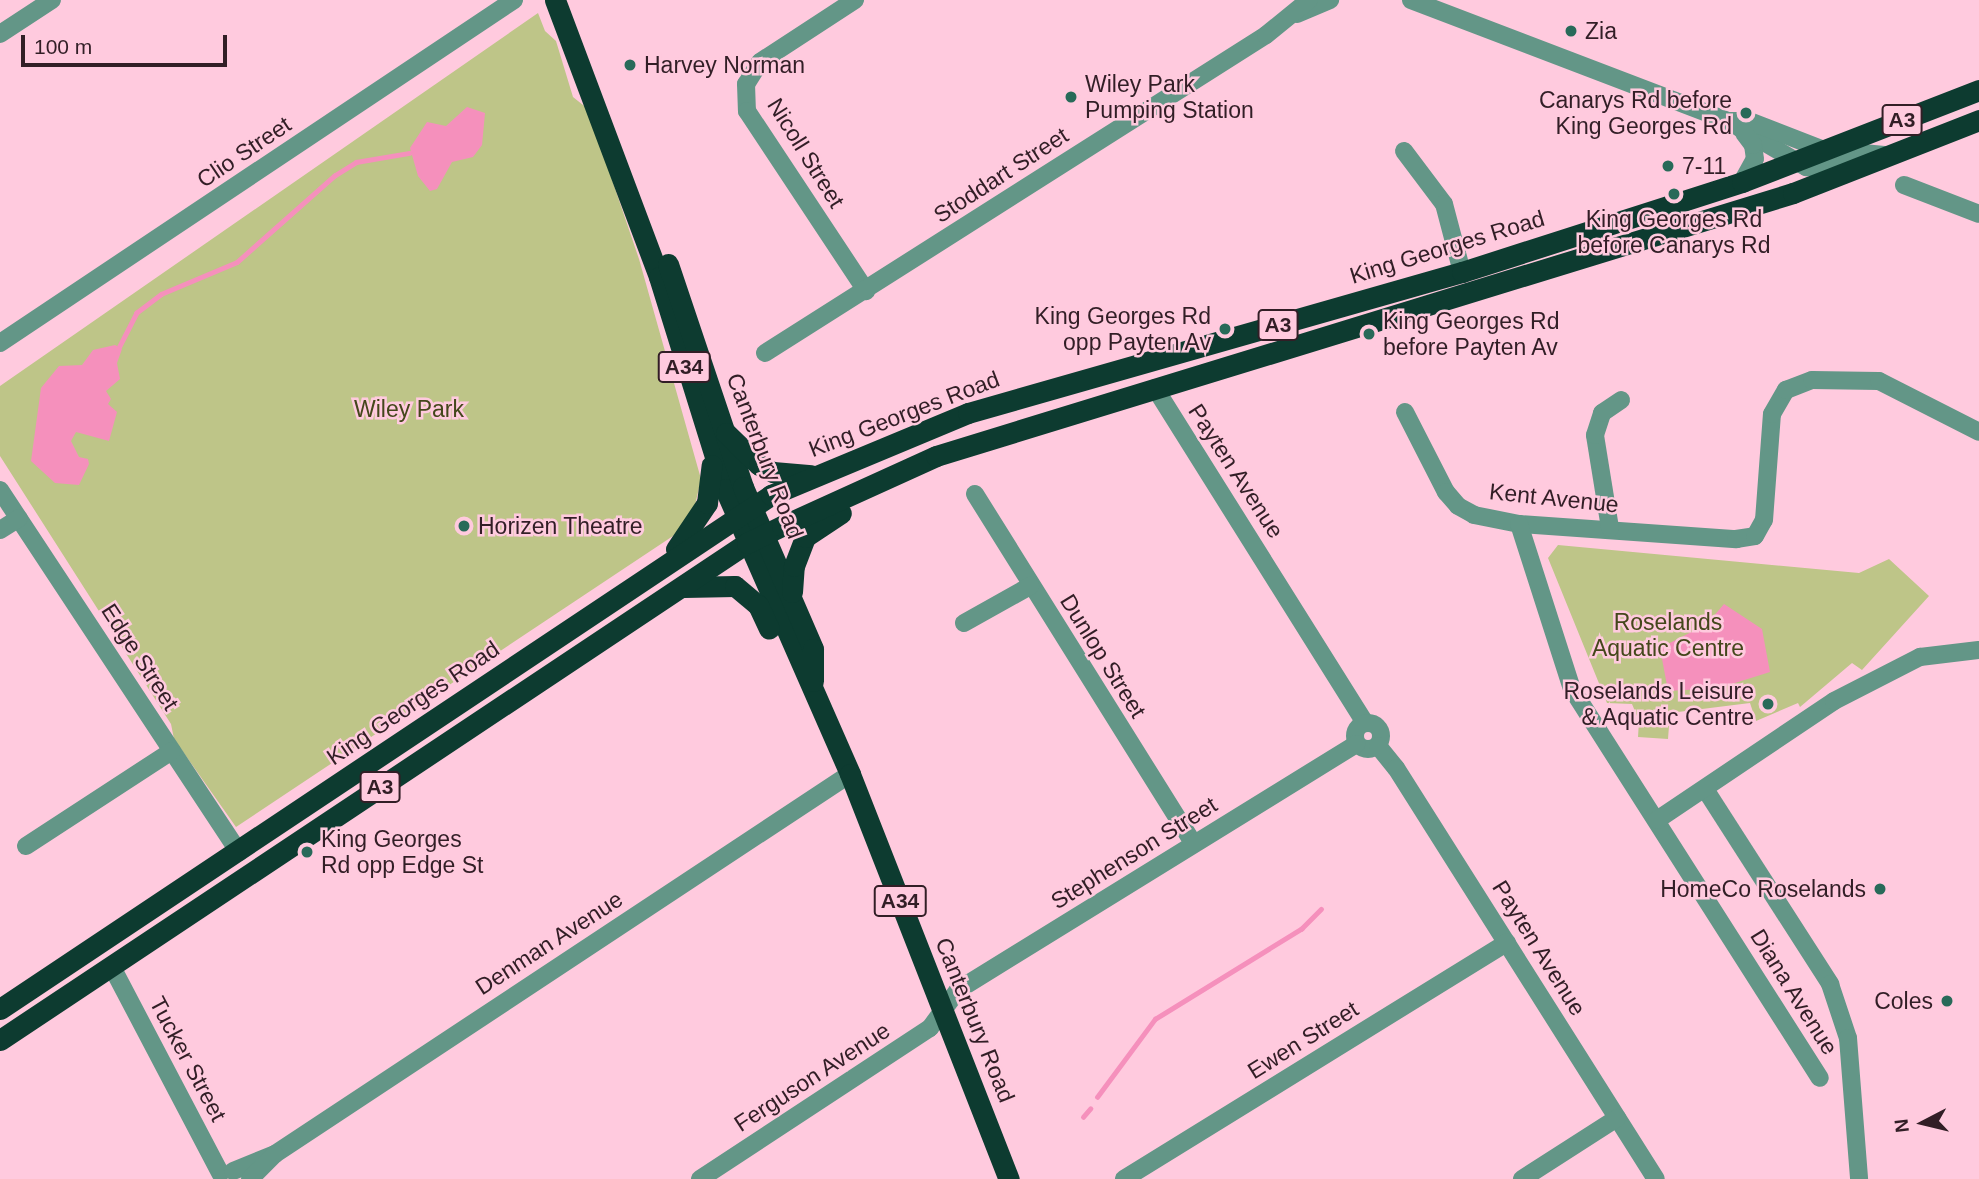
<!DOCTYPE html>
<style>
body{margin:0}
#map{position:relative;width:1979px;height:1179px;overflow:hidden;background:#ffcade;font-family:Arial,sans-serif}
div>[style]{position:absolute}
.green>*{inset:0;background:#bec588}
.water>*{inset:0;background:#f590bc}
.stream>*{height:4.5px;margin:-2.25px;padding:0 2.25px;transform-origin:2.25px;border-radius:2.25px;background:#f590bc}
.minor>*{height:18px;margin:-9px;padding:0 9px;transform-origin:9px;border-radius:9px;background:#639687}
.minor>.ring{margin:-9px;padding:0;box-sizing:content-box;background:none;border:18px solid #639687;border-radius:50%}
.highway>*{height:21px;margin:-10.5px;padding:0 10.5px;transform-origin:10.5px;border-radius:10.5px;background:#0d3b30}
.dots>*{width:19px;height:19px;translate:-50% -50%;box-sizing:border-box;border:4px solid #ffcade;border-radius:50%}
span{translate:-50% -50%;white-space:nowrap;text-align:center;line-height:1.15;-webkit-text-stroke:5px #ffcade;paint-order:stroke}
.shield-label span{padding:2px 5px;background:#ffcade;border:2px solid;border-radius:5px;-webkit-text-stroke-width:0}
.shield-label{font-size:21px;color:#321e26;font-weight:700}
.poi-label{font-size:23px;color:#321e26}
.left{translate:0 -50%;text-align:left}
.right{translate:-100% -50%;text-align:right}
.street-label{font-size:23px;color:#321e26}
.park-label{font-size:23px;color:#44471b}
.north{position:absolute;left:1888px;top:1088px;width:70px;height:70px;-webkit-text-stroke:5px #ffcade;paint-order:stroke;rotate:263deg;font-size:19px;font-weight:700;line-height:28px;text-align:center;color:#321e26}
.north::after{content:'';display:block;margin:auto;width:24px;height:32px;background:#321e26;clip-path:polygon(50% 0,100% 100%,50% 72%,0 100%)}
.scale{position:absolute;left:21px;top:35px;width:206px;height:32px;box-sizing:border-box;border:4px solid #321e26;border-top:0;padding-left:9px;font-size:21px;line-height:24px;white-space:nowrap;color:#321e26;-webkit-text-stroke:5px #ffcade;paint-order:stroke}
</style>
<div id="map">
<div class="green">
<div style="clip-path:polygon(538px 13px,545px 31px,556px 41px,573px 97px,588px 109px,639px 259px,701px 479px,693px 514px,673px 536px,236px 827px,174px 739px,171px 724px,0 456px,0 386px)"></div>
<div style="clip-path:polygon(1558px 545px,1859px 573px,1889px 559px,1929px 596px,1862px 670px,1852px 663px,1800px 707px,1798px 703px,1756px 721px,1750px 703px,1670px 713px,1668px 739px,1638px 737px,1639px 721px,1632px 704px,1607px 703px,1548px 558px)"></div>
</div>
<div class="water">
<div style="clip-path:polygon(467px 107px,485px 113px,482px 145px,473px 157px,452px 162px,437px 189px,430px 191px,418px 176px,410px 148px,427px 122px,446px 126px)"></div>
<div style="clip-path:polygon(115px 345px,122px 349px,117px 363px,120px 379px,106px 391px,111px 399px,108px 404px,117px 412px,109px 441px,76px 432px,71px 441px,79px 457px,88px 459px,89px 464px,79px 485px,55px 483px,31px 461px,41px 388px,59px 366px,82px 365px,93px 350px)"></div>
<div style="clip-path:polygon(1724px 604px,1762px 629px,1770px 672px,1719px 688px,1668px 691px,1660px 648px,1707px 624px)"></div>
</div>
<div class="stream">
<div style="left:119px;top:347px;width:38px;rotate:-63deg"></div>
<div style="left:136px;top:313px;width:31px;rotate:-37deg"></div>
<div style="left:161px;top:294px;width:82px;rotate:-22.8deg"></div>
<div style="left:237px;top:262px;width:130px;rotate:-41.6deg"></div>
<div style="left:334px;top:176px;width:26px;rotate:-32deg"></div>
<div style="left:356px;top:162px;width:54px;rotate:-9.6deg"></div>
<div style="left:1097px;top:1097px;width:97px;rotate:-53.4deg"></div>
<div style="left:1155px;top:1019px;width:172px;rotate:-31.7deg"></div>
<div style="left:1301px;top:929px;width:28px;rotate:-45deg"></div>
<div style="left:1083px;top:1117px;width:11px;rotate:-49deg"></div>
</div>
<div class="minor">
<div style="left:855px;top:0;width:113px;rotate:146.9deg"></div>
<div style="left:760px;top:62px;width:26px;rotate:122deg"></div>
<div style="left:746px;top:84px;width:27px;rotate:88deg"></div>
<div style="left:747px;top:111px;width:216px;rotate:56.5deg"></div>
<div style="left:1411px;top:0;width:339px;rotate:20.9deg"></div>
<div style="left:1728px;top:121px;width:91px;rotate:30.5deg"></div>
<div style="left:1806px;top:167px;width:17px;rotate:3deg"></div>
<div style="left:1823px;top:168px;width:43px;rotate:-20.6deg"></div>
<div style="left:1863px;top:153px;width:24px;rotate:5deg"></div>
<div style="left:1297px;top:14px;width:36px;rotate:-23deg"></div>
<div style="left:0;top:34px;width:62px;rotate:-33.2deg"></div>
<div style="left:1728px;top:121px;width:21px"></div>
<div style="left:1749px;top:121px;width:80px;rotate:21.1deg"></div>
<div style="left:1404px;top:151px;width:66px;rotate:53deg"></div>
<div style="left:1444px;top:204px;width:70px;rotate:75.2deg"></div>
<div style="left:1742px;top:182px;width:26px;rotate:-61deg"></div>
<div style="left:1755px;top:159px;width:14px;rotate:-98deg"></div>
<div style="left:1753px;top:145px;width:15px;rotate:-127deg"></div>
<div style="left:1904px;top:185px;width:80px;rotate:21.1deg"></div>
<div style="left:0;top:343px;width:618px;rotate:-33.72deg"></div>
<div style="left:765px;top:353px;width:593px;rotate:-32.4deg"></div>
<div style="left:1266px;top:35px;width:55px;rotate:-39.1deg"></div>
<div style="left:1155px;top:388px;width:395px;rotate:57.9deg"></div>
<div style="left:1405px;top:412px;width:90px;rotate:62.9deg"></div>
<div style="left:1446px;top:492px;width:18px;rotate:49deg"></div>
<div style="left:1458px;top:506px;width:18px;rotate:29deg"></div>
<div style="left:1474px;top:515px;width:46px;rotate:11.3deg"></div>
<div style="left:1519px;top:524px;width:218px;rotate:4deg"></div>
<div style="left:1736px;top:539px;width:19px;rotate:-9deg"></div>
<div style="left:1755px;top:536px;width:18px;rotate:-61deg"></div>
<div style="left:1764px;top:520px;width:106px;rotate:-85.7deg"></div>
<div style="left:1772px;top:414px;width:28px;rotate:-60deg"></div>
<div style="left:1786px;top:390px;width:28px;rotate:-21deg"></div>
<div style="left:1812px;top:380px;width:67px;rotate:0.9deg"></div>
<div style="left:1879px;top:381px;width:112px;rotate:27deg"></div>
<div style="left:0;top:490px;width:434px;rotate:56.6deg"></div>
<div style="left:975px;top:494px;width:411px;rotate:58deg"></div>
<div style="left:1519px;top:524px;width:173px;rotate:72.2deg"></div>
<div style="left:1572px;top:689px;width:461px;rotate:57.5deg"></div>
<div style="left:1610px;top:528px;width:94px;rotate:-99.2deg"></div>
<div style="left:1595px;top:435px;width:23px;rotate:-72deg"></div>
<div style="left:1602px;top:413px;width:23px;rotate:-34deg"></div>
<div style="left:0;top:530px;width:22px;rotate:-32deg"></div>
<div style="left:964px;top:623px;width:76px;rotate:-29.3deg"></div>
<div class="ring" style="left:1355px;top:723px;width:8px;height:8px"></div>
<div style="left:1378px;top:746px;width:28px;rotate:51deg"></div>
<div style="left:1396px;top:768px;width:486px;rotate:57.7deg"></div>
<div style="left:1705px;top:789px;width:232px;rotate:57.3deg"></div>
<div style="left:1830px;top:984px;width:57px;rotate:71.6deg"></div>
<div style="left:1848px;top:1038px;width:141px;rotate:85.5deg"></div>
<div style="left:1657px;top:820px;width:213px;rotate:-33.9deg"></div>
<div style="left:1834px;top:701px;width:97px;rotate:-27.1deg"></div>
<div style="left:1920px;top:657px;width:59px;rotate:-6.8deg"></div>
<div style="left:26px;top:846px;width:174px;rotate:-33.1deg"></div>
<div style="left:112px;top:967px;width:233px;rotate:62.3deg"></div>
<div style="left:233px;top:1171px;width:45px;rotate:-22deg"></div>
<div style="left:275px;top:1154px;width:689px;rotate:-33.46deg"></div>
<div style="left:250px;top:1179px;width:35px;rotate:-45deg"></div>
<div style="left:700px;top:1179px;width:275px;rotate:-33.3deg"></div>
<div style="left:930px;top:1028px;width:47px;rotate:-53.6deg"></div>
<div style="left:958px;top:990px;width:468px;rotate:-31.7deg"></div>
<div style="left:1124px;top:1179px;width:450px;rotate:-31.7deg"></div>
<div style="left:1522px;top:1179px;width:113px;rotate:-32.7deg"></div>
</div>
<div class="highway">
<div style="left:555px;top:0;width:296px;rotate:69.4deg"></div>
<div style="left:659px;top:277px;width:222px;rotate:72.7deg"></div>
<div style="left:725px;top:489px;width:311px;rotate:66.3deg"></div>
<div style="left:850px;top:774px;width:435px;rotate:68.6deg"></div>
<div style="left:668px;top:264px;width:235px;rotate:71.4deg"></div>
<div style="left:743px;top:487px;width:176px;rotate:66.6deg"></div>
<div style="left:813px;top:649px;width:32px;rotate:90deg"></div>
<div style="left:726px;top:433px;width:46px;rotate:44.1deg"></div>
<div style="left:759px;top:465px;width:16px;rotate:27deg"></div>
<div style="left:773px;top:472px;width:38px;rotate:5deg"></div>
<div style="left:676px;top:549px;width:55px;rotate:-56deg"></div>
<div style="left:707px;top:503px;width:38px;rotate:-83deg"></div>
<div style="left:684px;top:587px;width:51px;rotate:-1.1deg"></div>
<div style="left:735px;top:586px;width:30px;rotate:40deg"></div>
<div style="left:758px;top:605px;width:26px;rotate:65deg"></div>
<div style="left:792px;top:592px;width:26px;rotate:-86deg"></div>
<div style="left:794px;top:566px;width:31px;rotate:-69deg"></div>
<div style="left:805px;top:537px;width:43px;rotate:-33.7deg"></div>
<div style="left:0;top:1009px;width:927px;rotate:-33.69deg"></div>
<div style="left:771px;top:495px;width:213px;rotate:-22.6deg"></div>
<div style="left:968px;top:413px;width:514px;rotate:-15.93deg"></div>
<div style="left:1462px;top:272px;width:294px;rotate:-17.8deg"></div>
<div style="left:1742px;top:182px;width:254px;rotate:-21.2deg"></div>
<div style="left:0;top:1040px;width:897px;rotate:-33.64deg"></div>
<div style="left:747px;top:543px;width:39px;rotate:-26deg"></div>
<div style="left:782px;top:526px;width:169px;rotate:-24.4deg"></div>
<div style="left:936px;top:456px;width:896px;rotate:-17.06deg"></div>
<div style="left:1793px;top:193px;width:200px;rotate:-21.4deg"></div>
</div>
<div class="dots">
<div style="left:1571px;top:31px;background:#286a59"></div>
<div style="left:630px;top:65px;background:#286a59"></div>
<div style="left:1071px;top:97px;background:#286a59"></div>
<div style="left:1746px;top:113px;background:#286a59"></div>
<div style="left:1668px;top:166px;background:#286a59"></div>
<div style="left:1674px;top:194px;background:#286a59"></div>
<div style="left:1225px;top:329px;background:#286a59"></div>
<div style="left:1369px;top:334px;background:#286a59"></div>
<div style="left:464px;top:526px;background:#286a59"></div>
<div style="left:1768px;top:704px;background:#286a59"></div>
<div style="left:307px;top:852px;background:#286a59"></div>
<div style="left:1880px;top:889px;background:#286a59"></div>
<div style="left:1947px;top:1001px;background:#286a59"></div>
</div>
<div class="shield-label">
<span style="left:1902px;top:120px">A3</span>
<span style="left:1278px;top:325px">A3</span>
<span style="left:684px;top:367px">A34</span>
<span style="left:380px;top:787px">A3</span>
<span style="left:900px;top:901px">A34</span>
</div>
<div class="poi-label">
<span class="left" style="left:1585px;top:31px">Zia</span>
<span class="left" style="left:644px;top:65px">Harvey Norman</span>
<span class="left" style="left:1085px;top:97px">Wiley Park<br>Pumping Station</span>
<span class="right" style="left:1732px;top:113px">Canarys Rd before<br>King Georges Rd</span>
<span class="left" style="left:1682px;top:166px">7-11</span>
<span style="left:1674px;top:232px">King Georges Rd<br>before Canarys Rd</span>
<span class="right" style="left:1211px;top:329px">King Georges Rd<br>opp Payten Av</span>
<span class="left" style="left:1383px;top:334px">King Georges Rd<br>before Payten Av</span>
<span class="left" style="left:478px;top:526px">Horizen Theatre</span>
<span class="right" style="left:1754px;top:704px">Roselands Leisure<br>&amp; Aquatic Centre</span>
<span class="left" style="left:321px;top:852px">King Georges<br>Rd opp Edge St</span>
<span class="right" style="left:1866px;top:889px">HomeCo Roselands</span>
<span class="right" style="left:1933px;top:1001px">Coles</span>
</div>
<div class="street-label">
<span style="left:244px;top:152px;rotate:-34deg">Clio Street</span>
<span style="left:806px;top:153px;rotate:58deg">Nicoll Street</span>
<span style="left:1001px;top:175px;rotate:-33deg">Stoddart Street</span>
<span style="left:1447px;top:247px;rotate:-17deg">King Georges Road</span>
<span style="left:904px;top:414px;rotate:-21deg">King Georges Road</span>
<span style="left:765px;top:456px;rotate:69deg">Canterbury Road</span>
<span style="left:1236px;top:471px;rotate:57deg">Payten Avenue</span>
<span style="left:1554px;top:498px;rotate:6deg">Kent Avenue</span>
<span style="left:1103px;top:656px;rotate:58deg">Dunlop Street</span>
<span style="left:140px;top:657px;rotate:57deg">Edge Street</span>
<span style="left:413px;top:703px;rotate:-34deg">King Georges Road</span>
<span style="left:1134px;top:853px;rotate:-32deg">Stephenson Street</span>
<span style="left:549px;top:943px;rotate:-33deg">Denman Avenue</span>
<span style="left:1539px;top:948px;rotate:58deg">Payten Avenue</span>
<span style="left:1794px;top:992px;rotate:58deg">Diana Avenue</span>
<span style="left:975px;top:1020px;rotate:68deg">Canterbury Road</span>
<span style="left:1303px;top:1040px;rotate:-32deg">Ewen Street</span>
<span style="left:188px;top:1059px;rotate:62deg">Tucker Street</span>
<span style="left:812px;top:1077px;rotate:-33deg">Ferguson Avenue</span>
</div>
<div class="park-label">
<span style="left:409px;top:409px">Wiley Park</span>
<span style="left:1668px;top:635px">Roselands<br>Aquatic Centre</span>
</div>
<div class="north">N</div>
<div class="scale">100 m</div>
</div>
